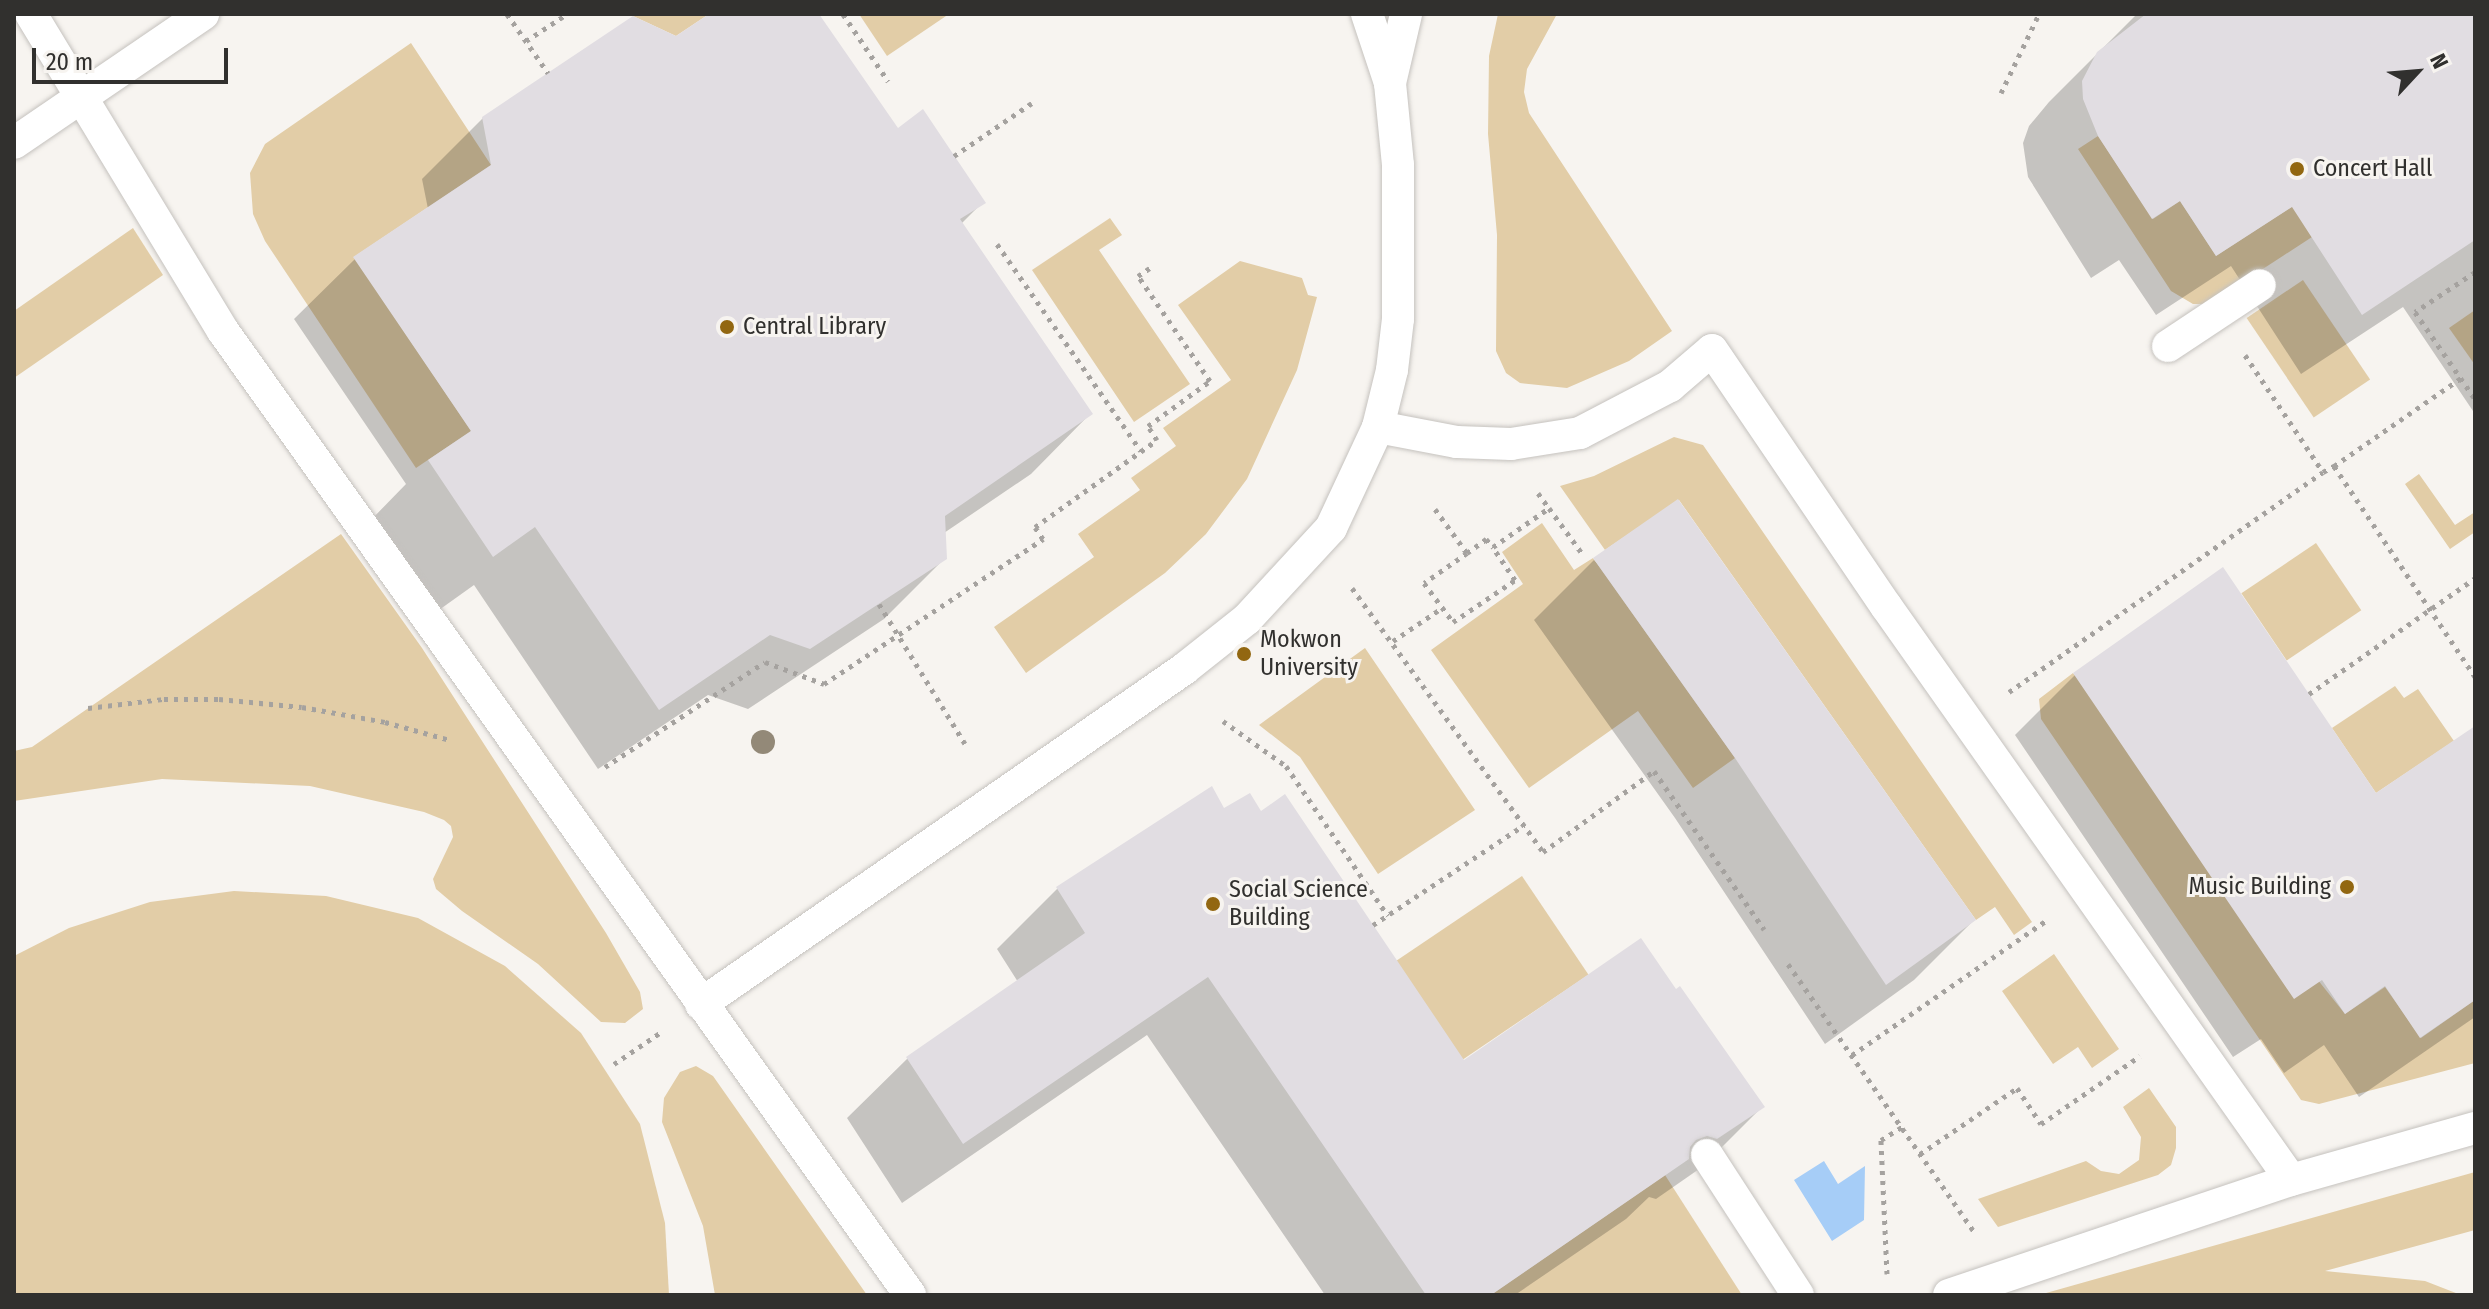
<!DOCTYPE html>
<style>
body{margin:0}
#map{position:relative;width:2489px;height:1309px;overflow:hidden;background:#f7f4f0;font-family:"Fira Sans Condensed",sans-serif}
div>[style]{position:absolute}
.green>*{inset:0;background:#e2cda7;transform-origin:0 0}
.water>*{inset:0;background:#a6cdf7}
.shadow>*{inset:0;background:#0003}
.building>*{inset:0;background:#e1dde2}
.path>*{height:5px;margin-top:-2.5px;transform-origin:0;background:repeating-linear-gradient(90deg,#a5a29f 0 4px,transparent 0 10px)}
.roads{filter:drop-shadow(0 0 2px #c5c2be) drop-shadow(0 0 2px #c5c2be)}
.lane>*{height:32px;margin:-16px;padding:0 16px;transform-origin:16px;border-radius:16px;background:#fff}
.trees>*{width:24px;height:24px;margin:-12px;border-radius:50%;background:#938978}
.dots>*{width:22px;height:22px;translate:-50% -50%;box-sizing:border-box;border:4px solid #f7f4f0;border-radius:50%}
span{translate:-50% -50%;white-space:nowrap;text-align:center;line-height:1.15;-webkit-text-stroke:6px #f7f4f0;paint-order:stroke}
.poi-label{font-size:24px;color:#31302e}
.left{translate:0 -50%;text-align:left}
.right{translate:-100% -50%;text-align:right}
.frame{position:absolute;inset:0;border:16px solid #31302e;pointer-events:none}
.north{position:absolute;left:2377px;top:32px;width:80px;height:80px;-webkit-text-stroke:6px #f7f4f0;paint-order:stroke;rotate:64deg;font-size:22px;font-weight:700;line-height:32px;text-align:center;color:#31302e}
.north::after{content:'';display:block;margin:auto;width:28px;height:36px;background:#31302e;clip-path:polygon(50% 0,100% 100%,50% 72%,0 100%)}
.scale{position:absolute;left:32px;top:48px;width:196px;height:36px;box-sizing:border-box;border:4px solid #31302e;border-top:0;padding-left:10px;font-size:24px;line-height:28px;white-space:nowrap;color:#31302e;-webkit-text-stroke:6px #f7f4f0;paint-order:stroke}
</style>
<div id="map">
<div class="green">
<div style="clip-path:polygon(637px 14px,709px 14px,676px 36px,633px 16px)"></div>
<div style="clip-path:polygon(859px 14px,949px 14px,887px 56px)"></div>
<div style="clip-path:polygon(1498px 14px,1557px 14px,1527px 69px,1524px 92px,1529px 113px,1672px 331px,1629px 361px,1567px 388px,1520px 383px,1506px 373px,1496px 351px,1497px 235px,1488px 134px,1489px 56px)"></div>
<div style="clip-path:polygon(411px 43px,491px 165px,354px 257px,471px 431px,416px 468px,265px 241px,253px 214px,250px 173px,265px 144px)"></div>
<div style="clip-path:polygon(2098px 136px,2153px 219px,2180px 201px,2216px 256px,2293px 206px,2312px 237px,2209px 304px,2193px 304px,2171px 291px,2078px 149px)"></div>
<div style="clip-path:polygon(1110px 218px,1122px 235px,1099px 250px,1190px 384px,1134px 422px,1032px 270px)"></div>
<div style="clip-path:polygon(133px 228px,163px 275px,14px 378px,14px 311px)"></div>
<div style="clip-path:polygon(1240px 261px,1302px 278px,1308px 295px,1317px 297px,1297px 370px,1247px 479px,1206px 534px,1165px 573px,1026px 673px,994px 627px,1094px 557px,1078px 534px,1140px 490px,1131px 478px,1176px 446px,1163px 428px,1231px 380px,1178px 305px)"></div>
<div style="left:2303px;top:280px;width:120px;height:68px;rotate:56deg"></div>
<div style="clip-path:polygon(2475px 310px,2475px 365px,2449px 328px)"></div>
<div style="clip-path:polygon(1674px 437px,1703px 445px,2032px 922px,2014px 935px,1995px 907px,1976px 920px,1679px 500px,1605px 550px,1560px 486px,1594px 476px)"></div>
<div style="clip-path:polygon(2419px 474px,2455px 525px,2475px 512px,2475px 532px,2450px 549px,2405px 484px)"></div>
<div style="clip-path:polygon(1542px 523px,1574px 570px,1593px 558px,1735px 758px,1693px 788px,1638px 711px,1529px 788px,1431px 650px,1523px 584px,1502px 552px)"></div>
<div style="clip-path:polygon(341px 534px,422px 648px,606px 933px,640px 992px,643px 1009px,625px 1023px,601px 1022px,538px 964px,462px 911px,436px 889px,433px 879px,453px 837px,451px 826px,444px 820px,424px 812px,310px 786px,162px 779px,14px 801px,14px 751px,32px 747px)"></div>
<div style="left:2316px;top:543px;width:81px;height:90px;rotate:56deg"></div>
<div style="clip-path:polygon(1365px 648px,1475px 810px,1378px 874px,1300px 757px,1259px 725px)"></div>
<div style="clip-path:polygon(2073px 673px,2345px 1014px,2385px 987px,2421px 1038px,2475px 1000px,2475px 1063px,2319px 1104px,2301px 1100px,2041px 719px,2039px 699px)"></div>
<div style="clip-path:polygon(2395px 686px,2404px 698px,2418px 689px,2454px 741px,2376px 793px,2332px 728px)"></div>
<div style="left:1522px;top:876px;width:119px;height:152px;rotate:56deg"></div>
<div style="clip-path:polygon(234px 891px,326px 896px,418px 918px,505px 966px,581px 1033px,640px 1124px,665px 1223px,669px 1295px,14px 1295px,14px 956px,69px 928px,150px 902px)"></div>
<div style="clip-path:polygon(2054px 954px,2119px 1049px,2092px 1068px,2078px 1047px,2053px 1064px,2002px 991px)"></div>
<div style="clip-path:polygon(696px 1066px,713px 1076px,867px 1295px,715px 1295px,703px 1226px,662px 1122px,664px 1098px,680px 1072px)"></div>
<div style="clip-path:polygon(2149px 1088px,2176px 1127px,2176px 1148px,2171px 1165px,2158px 1175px,1998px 1227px,1978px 1199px,2086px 1161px,2101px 1171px,2119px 1174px,2139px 1160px,2141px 1137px,2123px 1107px)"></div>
<div style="clip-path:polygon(2475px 1172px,2475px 1230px,2325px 1271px,2425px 1281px,2461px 1295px,2039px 1295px)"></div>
<div style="clip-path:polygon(1665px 1175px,1742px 1295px,1491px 1295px)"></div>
</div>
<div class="water">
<div style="clip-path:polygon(1824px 1161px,1838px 1184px,1865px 1166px,1864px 1220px,1832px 1241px,1794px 1180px)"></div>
</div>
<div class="shadow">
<div style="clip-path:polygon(713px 14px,816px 14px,898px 131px,983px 202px,961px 224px,1091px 413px,1031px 474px,944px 533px,945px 558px,884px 619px,748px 709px,708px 695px,598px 769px,474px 585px,432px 615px,369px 522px,406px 484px,294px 319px,355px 259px,428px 209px,422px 179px,483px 118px,676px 38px)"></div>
<div style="clip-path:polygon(2137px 14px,2475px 14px,2475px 414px,2403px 307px,2301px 374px,2231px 266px,2156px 315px,2119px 260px,2091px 278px,2028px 177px,2023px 143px,2029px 126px,2049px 102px)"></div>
<div style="clip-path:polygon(1594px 560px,1974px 920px,1914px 980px,1825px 1044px,1675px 818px,1534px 620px)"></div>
<div style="clip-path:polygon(2075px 675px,2376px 796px,2475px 728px,2475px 1017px,2359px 1097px,2324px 1045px,2284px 1073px,2261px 1039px,2233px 1057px,2015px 735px)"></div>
<div style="clip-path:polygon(1211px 789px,1223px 811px,1260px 814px,1463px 1063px,1762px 1107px,1702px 1167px,1656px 1199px,1649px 1197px,1626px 1219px,1515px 1295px,1325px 1295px,1147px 1035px,902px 1203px,847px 1118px,908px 1058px,1018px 982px,997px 949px,1057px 889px)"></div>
</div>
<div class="building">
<div style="clip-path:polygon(709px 14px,819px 14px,898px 128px,923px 109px,986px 203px,960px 219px,1093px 414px,945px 516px,947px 559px,810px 649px,770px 635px,659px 710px,535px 527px,493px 557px,428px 460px,471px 431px,353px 257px,491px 165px,482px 117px,633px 16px,676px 36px)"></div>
<div style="clip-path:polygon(2146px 14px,2475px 14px,2475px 240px,2362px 315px,2292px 207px,2216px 256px,2180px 201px,2152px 219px,2098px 136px,2083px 99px,2082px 81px,2097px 52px)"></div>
<div style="clip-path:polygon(1678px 499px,1976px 920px,1886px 985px,1735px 758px,1593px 558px)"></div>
<div style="clip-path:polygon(2223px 567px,2376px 793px,2475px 726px,2475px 1000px,2420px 1038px,2385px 986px,2345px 1014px,2322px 980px,2294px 999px,2073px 673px)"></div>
<div style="clip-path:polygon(1212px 786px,1224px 808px,1250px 793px,1261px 811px,1285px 794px,1464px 1060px,1641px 938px,1676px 989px,1680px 986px,1765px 1107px,1717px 1139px,1707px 1136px,1696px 1140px,1690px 1147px,1689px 1159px,1491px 1295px,1426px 1295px,1208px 977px,963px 1144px,906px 1057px,1085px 933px,1056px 887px)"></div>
</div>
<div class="path">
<div style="left:507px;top:14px;width:72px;rotate:55.2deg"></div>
<div style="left:843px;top:14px;width:81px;rotate:56.1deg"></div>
<div style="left:526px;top:41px;width:49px;rotate:-33.4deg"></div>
<div style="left:2001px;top:93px;width:88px;rotate:-64.3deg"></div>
<div style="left:954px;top:156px;width:94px;rotate:-34.2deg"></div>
<div style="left:997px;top:244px;width:252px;rotate:55.2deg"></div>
<div style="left:2475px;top:272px;width:72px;rotate:146.3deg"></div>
<div style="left:2415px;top:312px;width:106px;rotate:55.4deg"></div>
<div style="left:2245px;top:355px;width:141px;rotate:56.3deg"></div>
<div style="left:2323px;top:472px;width:13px;rotate:-29deg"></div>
<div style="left:2334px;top:466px;width:254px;rotate:56.2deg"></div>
<div style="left:2334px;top:466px;width:155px;rotate:-34.7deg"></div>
<div style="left:1538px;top:493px;width:19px;rotate:54deg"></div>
<div style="left:1435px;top:509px;width:54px;rotate:54deg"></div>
<div style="left:1467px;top:553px;width:24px;rotate:-36deg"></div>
<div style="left:1486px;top:539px;width:11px;rotate:49deg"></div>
<div style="left:1467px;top:553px;width:52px;rotate:145.1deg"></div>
<div style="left:1424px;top:583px;width:49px;rotate:53.4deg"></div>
<div style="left:1453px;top:622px;width:75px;rotate:-34.1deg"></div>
<div style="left:1515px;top:580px;width:40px;rotate:-124deg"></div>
<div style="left:1493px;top:547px;width:68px;rotate:-34.9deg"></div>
<div style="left:1549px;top:508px;width:59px;rotate:53.9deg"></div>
<div style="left:1352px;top:588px;width:326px;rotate:54.1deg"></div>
<div style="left:1543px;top:852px;width:137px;rotate:-36.1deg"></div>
<div style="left:1654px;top:771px;width:193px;rotate:55.2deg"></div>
<div style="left:879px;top:604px;width:164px;rotate:58.4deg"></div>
<div style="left:1393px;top:641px;width:59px;rotate:-34deg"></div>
<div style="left:2009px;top:692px;width:383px;rotate:-35deg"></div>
<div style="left:2309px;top:694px;width:203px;rotate:-34.9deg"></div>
<div style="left:88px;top:708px;width:77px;rotate:-6.8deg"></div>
<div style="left:164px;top:699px;width:55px"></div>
<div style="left:219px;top:699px;width:83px;rotate:5.5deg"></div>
<div style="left:302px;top:707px;width:84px;rotate:10.2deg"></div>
<div style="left:385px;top:722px;width:67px;rotate:15.5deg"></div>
<div style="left:1223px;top:721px;width:77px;rotate:35.5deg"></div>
<div style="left:1286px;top:766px;width:181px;rotate:55.8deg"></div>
<div style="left:605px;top:767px;width:191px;rotate:-33.3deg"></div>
<div style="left:765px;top:662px;width:63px;rotate:20.4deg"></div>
<div style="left:824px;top:684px;width:263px;rotate:-33.5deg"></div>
<div style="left:1043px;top:539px;width:14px;rotate:-124deg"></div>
<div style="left:1035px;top:527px;width:150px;rotate:-35.5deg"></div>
<div style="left:1157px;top:440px;width:17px;rotate:-123deg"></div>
<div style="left:1148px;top:426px;width:77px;rotate:-36deg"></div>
<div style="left:1210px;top:381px;width:127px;rotate:-124.4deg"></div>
<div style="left:1138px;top:276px;width:14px;rotate:-34deg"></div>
<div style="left:1373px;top:925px;width:181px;rotate:-33.5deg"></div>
<div style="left:1788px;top:964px;width:328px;rotate:55.2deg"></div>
<div style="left:1852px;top:1055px;width:237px;rotate:-34.7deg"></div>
<div style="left:614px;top:1064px;width:57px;rotate:-34.2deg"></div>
<div style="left:1920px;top:1154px;width:117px;rotate:-34.2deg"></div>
<div style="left:2017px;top:1088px;width:43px;rotate:56.3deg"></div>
<div style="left:2041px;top:1124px;width:120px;rotate:-34.5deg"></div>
<div style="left:1887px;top:1274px;width:134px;rotate:-92.6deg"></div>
<div style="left:1881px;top:1140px;width:25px;rotate:-32deg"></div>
</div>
<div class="roads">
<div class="lane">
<div style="left:31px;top:14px;width:371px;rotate:58.8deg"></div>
<div style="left:223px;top:331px;width:1184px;rotate:54.52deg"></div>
<div style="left:1390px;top:83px;width:71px;rotate:-76.9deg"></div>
<div style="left:14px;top:143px;width:229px;rotate:-34.3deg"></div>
<div style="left:2168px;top:346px;width:110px;rotate:-33.5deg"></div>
<div style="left:1378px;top:427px;width:80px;rotate:10.8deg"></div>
<div style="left:1457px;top:442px;width:54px;rotate:2.1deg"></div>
<div style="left:1511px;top:444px;width:70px;rotate:-9.1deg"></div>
<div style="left:1580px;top:433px;width:102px;rotate:-27.6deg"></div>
<div style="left:1670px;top:386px;width:55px;rotate:-40.6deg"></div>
<div style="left:1712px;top:350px;width:310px;rotate:55.8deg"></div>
<div style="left:1886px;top:606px;width:702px;rotate:54.79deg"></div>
<div style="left:701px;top:1004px;width:588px;rotate:-34.74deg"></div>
<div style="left:1184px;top:669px;width:80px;rotate:-38.4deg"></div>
<div style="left:1247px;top:619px;width:124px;rotate:-47.3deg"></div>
<div style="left:1331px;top:528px;width:111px;rotate:-65deg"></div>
<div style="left:1378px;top:427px;width:59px;rotate:-76.2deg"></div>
<div style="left:1392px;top:370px;width:51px;rotate:-83.3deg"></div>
<div style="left:1398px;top:319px;width:154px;rotate:-90deg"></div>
<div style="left:1398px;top:165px;width:82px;rotate:-95.6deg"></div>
<div style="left:1390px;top:83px;width:73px;rotate:-108.4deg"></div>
<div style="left:1707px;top:1155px;width:167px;rotate:57deg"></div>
<div style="left:1949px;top:1295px;width:361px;rotate:-18.6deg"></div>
<div style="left:2291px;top:1180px;width:191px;rotate:-15.8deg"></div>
</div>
</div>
<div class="trees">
<div style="left:763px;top:742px"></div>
</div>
<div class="dots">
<div style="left:2297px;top:169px;background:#926711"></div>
<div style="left:727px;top:327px;background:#926711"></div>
<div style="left:1244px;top:654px;background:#926711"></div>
<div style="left:2347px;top:887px;background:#926711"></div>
<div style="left:1213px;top:904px;background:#926711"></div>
</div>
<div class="poi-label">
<span class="left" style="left:2313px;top:169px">Concert Hall</span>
<span class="left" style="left:743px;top:327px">Central Library</span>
<span class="left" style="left:1260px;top:654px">Mokwon<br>University</span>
<span class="right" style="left:2331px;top:887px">Music Building</span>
<span class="left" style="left:1229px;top:904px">Social Science<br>Building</span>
</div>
<div class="frame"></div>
<div class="north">N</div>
<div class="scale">20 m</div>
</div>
